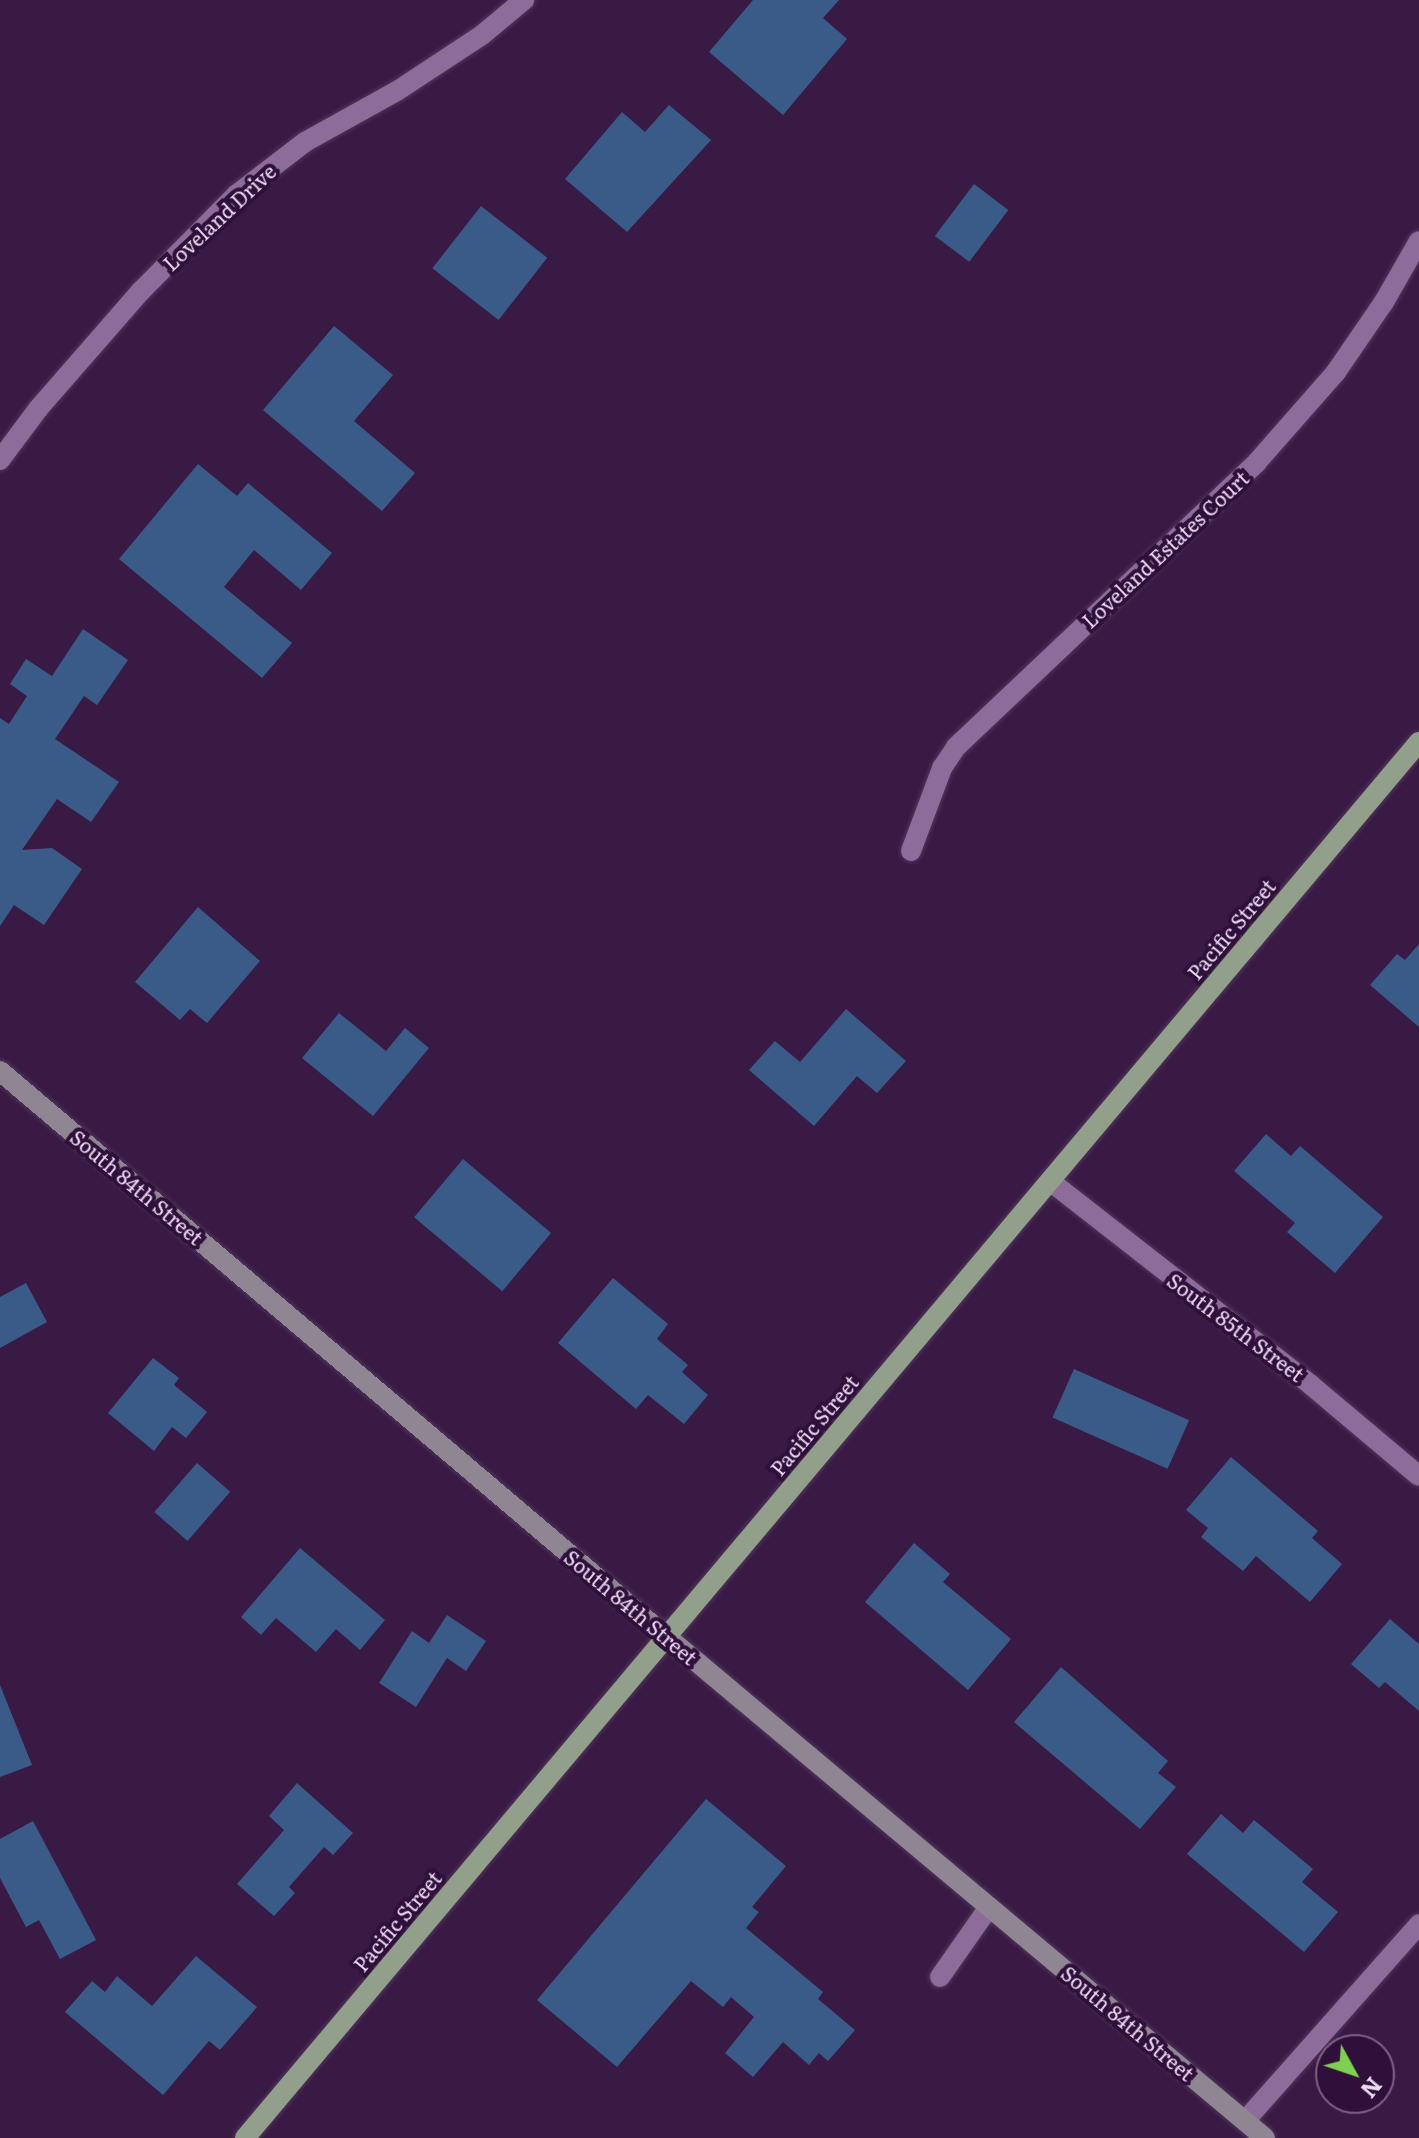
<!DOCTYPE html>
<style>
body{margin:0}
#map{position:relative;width:1419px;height:2138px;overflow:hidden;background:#391a45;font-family:Literata,serif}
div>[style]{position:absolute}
.building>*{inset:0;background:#3a5b88;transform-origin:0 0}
.roads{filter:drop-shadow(0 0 2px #51365a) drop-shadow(0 0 2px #51365a)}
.lane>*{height:20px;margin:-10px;padding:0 10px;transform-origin:10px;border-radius:10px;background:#8d6b9b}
.street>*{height:20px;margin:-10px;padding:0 10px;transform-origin:10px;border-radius:10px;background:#8d6b9b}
.secondary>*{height:20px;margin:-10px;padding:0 10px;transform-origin:10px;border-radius:10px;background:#908693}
.primary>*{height:20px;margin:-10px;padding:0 10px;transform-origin:10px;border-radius:10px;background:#92a08b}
span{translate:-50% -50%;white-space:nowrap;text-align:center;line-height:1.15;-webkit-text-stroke:8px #2f103a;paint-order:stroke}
.street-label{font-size:20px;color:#eddaf4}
.north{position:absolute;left:1315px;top:2034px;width:80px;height:80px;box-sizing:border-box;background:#2f103a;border:2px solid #7b6184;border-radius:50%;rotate:130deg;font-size:22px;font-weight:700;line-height:32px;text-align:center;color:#eddaf4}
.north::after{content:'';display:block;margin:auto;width:28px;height:36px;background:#7fd052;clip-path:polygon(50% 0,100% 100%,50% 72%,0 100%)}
</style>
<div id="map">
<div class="building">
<div style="clip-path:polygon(753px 0,839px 0,823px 18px,847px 39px,783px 115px,709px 52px)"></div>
<div style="clip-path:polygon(669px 105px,711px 140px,627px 232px,565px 179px,622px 112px,645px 132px)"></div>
<div style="left:974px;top:184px;width:43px;height:65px;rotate:37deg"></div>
<div style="left:481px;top:206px;width:84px;height:79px;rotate:38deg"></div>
<div style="clip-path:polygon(334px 326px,393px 375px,354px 421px,415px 473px,382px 511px,263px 410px)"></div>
<div style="clip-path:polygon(198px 464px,237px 496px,248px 483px,332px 553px,301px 590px,254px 550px,224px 587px,292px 643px,262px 678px,119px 559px)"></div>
<div style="clip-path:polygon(83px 629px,128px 660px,97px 705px,84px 696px,55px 739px,119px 782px,91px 822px,57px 799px,22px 850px,52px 848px,82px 869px,44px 925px,14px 905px,0 926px,0 718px,9px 724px,27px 696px,10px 684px,26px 659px,52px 676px)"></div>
<div style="clip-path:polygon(198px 907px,260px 961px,207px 1023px,190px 1009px,180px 1020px,135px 982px)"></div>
<div style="clip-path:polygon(1419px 944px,1419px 1027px,1370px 985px,1397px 954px,1405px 960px)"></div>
<div style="clip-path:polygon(846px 1009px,906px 1061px,877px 1093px,857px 1076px,814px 1126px,749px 1070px,775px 1041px,800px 1062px)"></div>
<div style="clip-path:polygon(339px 1013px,386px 1051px,405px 1028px,429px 1048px,373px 1116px,302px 1058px)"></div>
<div style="clip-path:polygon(1266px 1134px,1291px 1156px,1300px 1146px,1383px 1217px,1335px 1273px,1287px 1232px,1295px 1223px,1234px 1171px)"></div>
<div style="left:463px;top:1159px;width:115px;height:76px;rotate:40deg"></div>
<div style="clip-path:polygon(613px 1278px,668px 1324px,657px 1339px,688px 1365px,682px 1372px,708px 1395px,684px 1424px,648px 1395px,636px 1409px,558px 1343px)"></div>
<div style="clip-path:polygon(26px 1283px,47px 1322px,0 1348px,0 1297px)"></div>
<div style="clip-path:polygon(153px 1358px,179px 1378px,174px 1385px,207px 1412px,186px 1438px,172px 1427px,154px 1451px,108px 1413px)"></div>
<div style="left:1074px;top:1369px;width:126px;height:53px;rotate:24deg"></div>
<div style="clip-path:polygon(1231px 1457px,1318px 1531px,1312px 1538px,1342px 1564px,1310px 1602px,1256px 1556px,1243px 1571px,1201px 1537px,1208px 1528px,1186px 1510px)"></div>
<div style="left:197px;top:1463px;width:44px;height:65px;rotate:41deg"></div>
<div style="clip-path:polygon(914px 1543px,950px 1574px,943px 1582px,1011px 1639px,968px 1690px,865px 1602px)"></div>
<div style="clip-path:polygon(300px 1548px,385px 1620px,360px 1650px,336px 1629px,316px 1652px,276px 1618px,261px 1635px,241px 1617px)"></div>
<div style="clip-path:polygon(447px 1615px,486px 1641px,466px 1671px,447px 1658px,416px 1707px,379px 1683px,412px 1631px,429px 1643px)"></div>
<div style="clip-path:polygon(1390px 1619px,1419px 1644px,1419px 1711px,1385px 1682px,1379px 1688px,1351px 1664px)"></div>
<div style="clip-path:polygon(1061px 1667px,1168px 1761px,1158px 1773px,1176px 1787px,1140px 1829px,1014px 1722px)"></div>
<div style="clip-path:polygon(0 1685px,32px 1765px,0 1777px)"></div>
<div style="clip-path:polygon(297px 1783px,353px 1833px,333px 1855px,324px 1847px,289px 1887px,295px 1893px,274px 1916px,237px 1884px,284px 1830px,269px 1816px)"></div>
<div style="clip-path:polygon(706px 1799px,786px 1866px,752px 1907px,759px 1912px,746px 1928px,823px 1992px,818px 1999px,855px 2030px,828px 2061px,819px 2053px,809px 2065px,783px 2042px,753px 2077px,725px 2053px,754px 2017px,731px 1997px,723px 2007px,691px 1981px,617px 2067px,537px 2000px)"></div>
<div style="clip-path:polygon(1221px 1814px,1243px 1833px,1254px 1820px,1313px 1869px,1302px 1882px,1338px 1912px,1304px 1952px,1187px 1854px)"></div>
<div style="clip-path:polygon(33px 1821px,96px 1940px,60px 1959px,39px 1920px,26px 1927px,0 1878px,0 1839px)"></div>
<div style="clip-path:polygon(196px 1956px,257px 2007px,220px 2050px,209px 2041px,163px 2095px,65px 2012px,92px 1981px,105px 1992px,117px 1976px,152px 2006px)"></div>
</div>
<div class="roads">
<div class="lane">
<div style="left:940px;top:1977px;width:85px;rotate:-55deg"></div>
</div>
<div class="street">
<div style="left:0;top:460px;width:64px;rotate:-53.3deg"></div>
<div style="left:38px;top:409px;width:157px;rotate:-48.9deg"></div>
<div style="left:141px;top:291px;width:135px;rotate:-45.3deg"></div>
<div style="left:236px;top:195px;width:87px;rotate:-37.5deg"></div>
<div style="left:305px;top:142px;width:105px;rotate:-29deg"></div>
<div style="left:397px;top:91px;width:102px;rotate:-33.4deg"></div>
<div style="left:482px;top:35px;width:55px;rotate:-39.8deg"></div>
<div style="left:911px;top:851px;width:89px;rotate:-69.5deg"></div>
<div style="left:942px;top:768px;width:25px;rotate:-56deg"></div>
<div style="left:956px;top:747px;width:415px;rotate:-43.4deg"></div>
<div style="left:1257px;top:462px;width:120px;rotate:-48.7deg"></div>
<div style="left:1336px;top:372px;width:85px;rotate:-55.6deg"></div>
<div style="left:1384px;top:302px;width:70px;rotate:-60.2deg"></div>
<div style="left:1050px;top:1181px;width:331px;rotate:38deg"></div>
<div style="left:1311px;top:1385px;width:141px;rotate:40.1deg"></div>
<div style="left:1245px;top:2121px;width:263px;rotate:-48.5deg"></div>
</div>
<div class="secondary">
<div style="left:0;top:1071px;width:875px;rotate:40.32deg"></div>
<div style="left:667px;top:1637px;width:780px;rotate:39.96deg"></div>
</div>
<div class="primary">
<div style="left:245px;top:2138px;width:1824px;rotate:-49.94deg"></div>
</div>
</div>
<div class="street-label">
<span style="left:219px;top:217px;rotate:-43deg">Loveland Drive</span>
<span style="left:1165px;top:549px;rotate:-43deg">Loveland Estates Court</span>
<span style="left:1231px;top:929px;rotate:-50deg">Pacific Street</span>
<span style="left:137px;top:1187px;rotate:40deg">South 84th Street</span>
<span style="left:1236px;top:1327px;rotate:37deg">South 85th Street</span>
<span style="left:814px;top:1425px;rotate:-50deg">Pacific Street</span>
<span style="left:631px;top:1607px;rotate:40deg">South 84th Street</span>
<span style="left:397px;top:1921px;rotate:-50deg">Pacific Street</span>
<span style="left:1128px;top:2023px;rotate:40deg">South 84th Street</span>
</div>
<div class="north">N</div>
</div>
